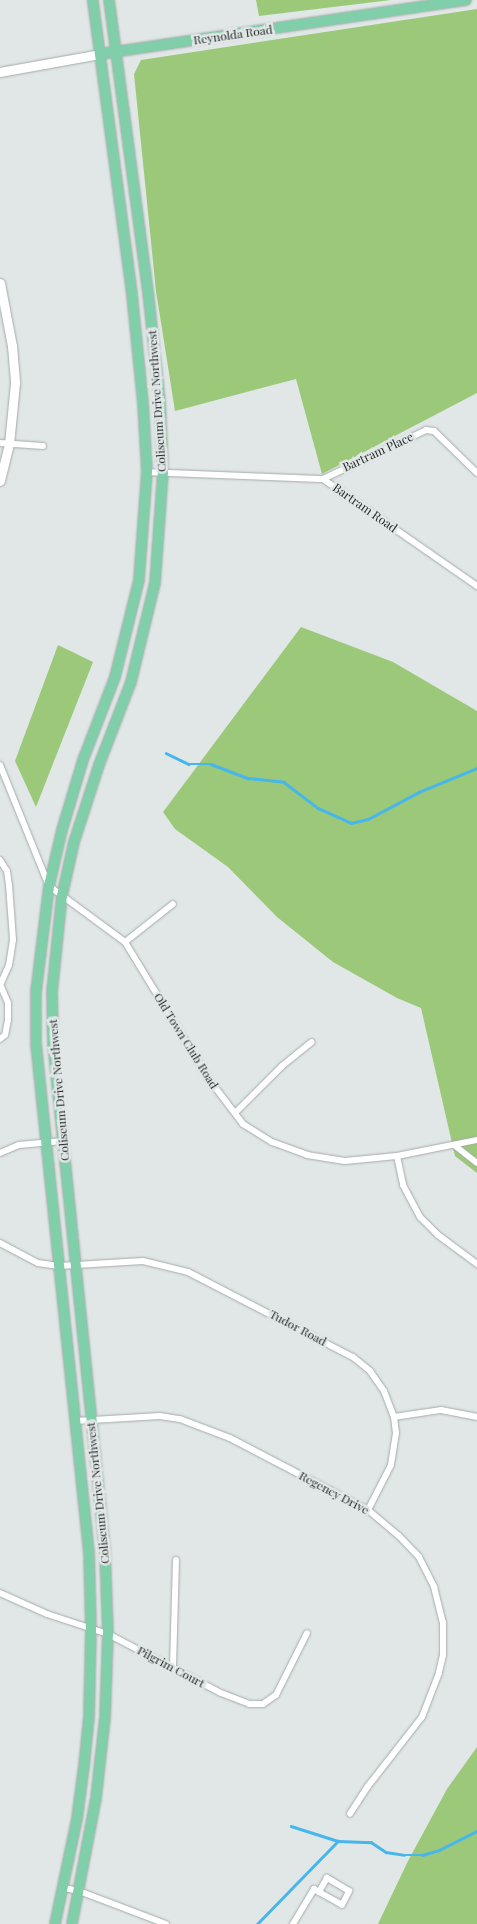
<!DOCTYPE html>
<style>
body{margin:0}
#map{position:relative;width:477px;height:1924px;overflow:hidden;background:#e0e7e6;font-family:"Playfair Display",serif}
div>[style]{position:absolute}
.green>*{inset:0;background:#9bc979}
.stream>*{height:2.5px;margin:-1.25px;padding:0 1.25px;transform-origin:1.25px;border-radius:1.25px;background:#46b6ec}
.roads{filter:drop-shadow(0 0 1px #a4aba9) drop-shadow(0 0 1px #a4aba9)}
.minor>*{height:6px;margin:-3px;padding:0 3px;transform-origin:3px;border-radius:3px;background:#fff}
.tertiary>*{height:9px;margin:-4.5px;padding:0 4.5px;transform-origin:4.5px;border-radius:4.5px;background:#fff}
.secondary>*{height:9px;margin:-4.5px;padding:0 4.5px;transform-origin:4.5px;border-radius:4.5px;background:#fff}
.primary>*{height:10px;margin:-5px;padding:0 5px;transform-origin:5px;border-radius:5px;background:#80cfaa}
span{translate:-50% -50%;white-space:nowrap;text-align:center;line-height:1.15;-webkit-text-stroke:5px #e0e7e6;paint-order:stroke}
.street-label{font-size:12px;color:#262929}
</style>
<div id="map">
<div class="green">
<div style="clip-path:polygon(256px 0,391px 0,259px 16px)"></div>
<div style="clip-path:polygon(477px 9px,477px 393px,322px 474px,296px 379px,175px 411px,156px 291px,134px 74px,141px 60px)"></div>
<div style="clip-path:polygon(301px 627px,393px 662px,477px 711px,477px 1173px,455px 1156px,421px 1008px,397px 998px,333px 962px,277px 917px,228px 867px,175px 829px,163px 812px)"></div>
<div style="clip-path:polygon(58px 645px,93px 662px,36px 807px,15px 761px)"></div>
<div style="clip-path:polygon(477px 1747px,477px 1924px,378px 1924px,408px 1861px,447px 1789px)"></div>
</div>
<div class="stream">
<div style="left:166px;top:753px;width:25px;rotate:26deg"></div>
<div style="left:189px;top:764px;width:22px"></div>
<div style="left:211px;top:764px;width:40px;rotate:21deg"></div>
<div style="left:248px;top:778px;width:36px;rotate:6deg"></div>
<div style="left:284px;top:782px;width:43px;rotate:37.4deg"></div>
<div style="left:318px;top:808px;width:36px;rotate:24deg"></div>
<div style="left:351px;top:823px;width:17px;rotate:-13deg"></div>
<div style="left:368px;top:819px;width:58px;rotate:-27.9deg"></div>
<div style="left:419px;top:792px;width:63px;rotate:-22.5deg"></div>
<div style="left:291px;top:1826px;width:49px;rotate:17.7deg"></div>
<div style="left:338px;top:1841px;width:33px;rotate:2deg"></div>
<div style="left:371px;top:1842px;width:18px;rotate:34deg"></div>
<div style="left:386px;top:1852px;width:18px;rotate:9deg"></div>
<div style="left:404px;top:1855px;width:18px"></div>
<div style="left:422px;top:1855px;width:18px;rotate:-16deg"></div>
<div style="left:439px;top:1850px;width:42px;rotate:-26.6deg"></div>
<div style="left:257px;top:1924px;width:116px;rotate:-45.7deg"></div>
</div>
<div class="roads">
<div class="minor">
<div style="left:0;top:443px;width:43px;rotate:4deg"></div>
<div style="left:147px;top:472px;width:176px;rotate:2.3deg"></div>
<div style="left:323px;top:479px;width:188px;rotate:34.8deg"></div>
<div style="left:323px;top:479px;width:114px;rotate:-25.4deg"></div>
<div style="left:426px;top:430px;width:8px;rotate:7deg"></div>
<div style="left:434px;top:431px;width:60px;rotate:44.3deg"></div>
<div style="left:0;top:765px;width:131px;rotate:68deg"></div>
<div style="left:49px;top:886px;width:94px;rotate:36.4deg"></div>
<div style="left:125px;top:942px;width:159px;rotate:58.6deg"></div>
<div style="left:208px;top:1078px;width:58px;rotate:52.7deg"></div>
<div style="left:243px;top:1124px;width:34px;rotate:32deg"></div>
<div style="left:272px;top:1142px;width:37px;rotate:20deg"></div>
<div style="left:307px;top:1155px;width:38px;rotate:9deg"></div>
<div style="left:345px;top:1161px;width:52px;rotate:-5.5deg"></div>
<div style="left:397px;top:1156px;width:82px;rotate:-11.3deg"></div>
<div style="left:0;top:860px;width:13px;rotate:58deg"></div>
<div style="left:7px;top:871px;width:14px;rotate:82deg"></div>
<div style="left:9px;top:885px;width:55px;rotate:85.8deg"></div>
<div style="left:13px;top:940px;width:25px;rotate:99deg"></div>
<div style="left:9px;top:965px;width:20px;rotate:114deg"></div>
<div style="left:125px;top:942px;width:61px;rotate:-38.4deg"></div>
<div style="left:0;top:984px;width:21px;rotate:67deg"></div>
<div style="left:8px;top:1003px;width:17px;rotate:90deg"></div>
<div style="left:8px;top:1020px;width:15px;rotate:101deg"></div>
<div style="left:5px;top:1035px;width:6px;rotate:141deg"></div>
<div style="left:235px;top:1113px;width:66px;rotate:-45deg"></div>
<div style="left:282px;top:1066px;width:38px;rotate:-39deg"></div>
<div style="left:454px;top:1145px;width:29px;rotate:38deg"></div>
<div style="left:0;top:1153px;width:21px;rotate:-23deg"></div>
<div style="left:19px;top:1145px;width:44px;rotate:-5.2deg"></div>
<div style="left:397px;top:1156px;width:30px;rotate:78deg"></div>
<div style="left:403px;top:1185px;width:36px;rotate:62deg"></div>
<div style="left:420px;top:1217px;width:25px;rotate:45deg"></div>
<div style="left:438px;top:1235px;width:49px;rotate:36.6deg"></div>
<div style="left:0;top:1243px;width:43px;rotate:27.8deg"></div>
<div style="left:38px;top:1263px;width:21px;rotate:8deg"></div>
<div style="left:59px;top:1266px;width:84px;rotate:-3.4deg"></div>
<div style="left:143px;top:1261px;width:46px;rotate:13.7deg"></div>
<div style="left:188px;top:1272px;width:186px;rotate:27.3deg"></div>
<div style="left:353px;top:1357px;width:22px;rotate:39deg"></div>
<div style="left:370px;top:1371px;width:24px;rotate:55deg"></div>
<div style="left:384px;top:1391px;width:28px;rotate:69deg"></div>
<div style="left:394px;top:1417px;width:16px;rotate:83deg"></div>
<div style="left:396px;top:1433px;width:32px;rotate:99deg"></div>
<div style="left:391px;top:1465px;width:51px;rotate:117.1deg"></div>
<div style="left:394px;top:1417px;width:48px;rotate:-8.5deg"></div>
<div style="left:441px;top:1410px;width:37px;rotate:11deg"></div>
<div style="left:75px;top:1421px;width:85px;rotate:-3.4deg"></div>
<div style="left:160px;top:1416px;width:20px;rotate:9deg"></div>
<div style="left:180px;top:1419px;width:53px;rotate:20.8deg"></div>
<div style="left:230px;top:1438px;width:156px;rotate:27.6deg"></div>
<div style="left:368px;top:1510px;width:40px;rotate:40deg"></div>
<div style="left:399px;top:1536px;width:29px;rotate:46deg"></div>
<div style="left:419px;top:1557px;width:34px;rotate:63deg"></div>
<div style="left:434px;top:1587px;width:36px;rotate:76deg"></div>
<div style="left:443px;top:1622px;width:33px;rotate:90deg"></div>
<div style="left:443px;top:1655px;width:18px;rotate:103deg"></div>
<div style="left:439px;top:1673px;width:47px;rotate:111.1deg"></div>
<div style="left:422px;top:1717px;width:88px;rotate:128deg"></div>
<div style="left:368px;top:1786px;width:33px;rotate:123deg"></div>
<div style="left:0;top:1593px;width:51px;rotate:24.1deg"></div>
<div style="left:47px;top:1614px;width:64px;rotate:18.2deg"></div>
<div style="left:108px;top:1634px;width:127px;rotate:27.6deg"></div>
<div style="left:221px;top:1693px;width:30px;rotate:21deg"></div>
<div style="left:249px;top:1704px;width:14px"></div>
<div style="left:263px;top:1704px;width:16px;rotate:-35deg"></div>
<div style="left:276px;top:1695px;width:69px;rotate:-63.4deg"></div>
<div style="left:173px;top:1667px;width:107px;rotate:-88.4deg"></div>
<div style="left:64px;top:1888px;width:15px;rotate:11deg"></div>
<div style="left:79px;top:1891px;width:93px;rotate:20.8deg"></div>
<div style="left:293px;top:1924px;width:41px;rotate:-59deg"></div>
<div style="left:314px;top:1889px;width:6px;rotate:31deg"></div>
<div style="left:319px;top:1892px;width:26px;rotate:29deg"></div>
<div style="left:342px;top:1905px;width:16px;rotate:-63deg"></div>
<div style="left:349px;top:1891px;width:26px;rotate:-149deg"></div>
<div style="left:327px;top:1878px;width:16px;rotate:120deg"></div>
</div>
<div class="tertiary">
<div style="left:0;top:283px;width:64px;rotate:79.2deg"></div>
<div style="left:12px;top:346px;width:37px;rotate:85deg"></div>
<div style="left:15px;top:383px;width:61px;rotate:95.6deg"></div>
<div style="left:9px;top:444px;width:38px;rotate:104deg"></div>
</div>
<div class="secondary">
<div style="left:0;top:72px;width:102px;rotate:-10.2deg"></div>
</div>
<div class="primary">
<div style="left:100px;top:54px;width:370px;rotate:-8.4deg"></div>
<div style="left:55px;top:1924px;width:107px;rotate:-78.2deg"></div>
<div style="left:77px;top:1819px;width:53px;rotate:-82.5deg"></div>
<div style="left:84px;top:1766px;width:49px;rotate:-84.2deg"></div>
<div style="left:89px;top:1717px;width:88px;rotate:-88.7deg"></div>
<div style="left:91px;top:1629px;width:76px;rotate:-91.5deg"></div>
<div style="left:89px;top:1553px;width:512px;rotate:-95.94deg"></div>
<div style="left:36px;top:1044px;width:52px;rotate:-90deg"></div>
<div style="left:36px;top:992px;width:107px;rotate:-83deg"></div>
<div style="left:49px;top:886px;width:57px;rotate:-76.9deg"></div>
<div style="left:62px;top:830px;width:73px;rotate:-73.3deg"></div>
<div style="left:83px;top:760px;width:89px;rotate:-68.9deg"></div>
<div style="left:115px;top:677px;width:100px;rotate:-76.1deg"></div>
<div style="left:139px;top:580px;width:108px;rotate:-85.8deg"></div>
<div style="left:147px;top:472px;width:69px;rotate:-93.3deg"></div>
<div style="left:143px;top:403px;width:110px;rotate:-95.8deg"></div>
<div style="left:132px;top:294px;width:297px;rotate:-97.6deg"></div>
<div style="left:72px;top:1924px;width:128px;rotate:-79.2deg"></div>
<div style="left:96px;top:1798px;width:81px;rotate:-83.6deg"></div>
<div style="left:105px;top:1718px;width:84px;rotate:-88deg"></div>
<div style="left:108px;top:1634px;width:83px;rotate:-92.1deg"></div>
<div style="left:105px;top:1551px;width:511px;rotate:-95.84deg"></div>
<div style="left:53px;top:1043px;width:51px;rotate:-91.1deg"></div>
<div style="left:52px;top:992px;width:97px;rotate:-84.1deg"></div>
<div style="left:62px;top:896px;width:55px;rotate:-77.5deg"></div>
<div style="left:74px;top:842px;width:81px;rotate:-72deg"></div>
<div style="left:99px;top:765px;width:89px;rotate:-68.9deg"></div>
<div style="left:131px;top:682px;width:102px;rotate:-76.4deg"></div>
<div style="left:155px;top:583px;width:111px;rotate:-85.9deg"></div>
<div style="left:163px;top:472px;width:70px;rotate:-92.5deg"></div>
<div style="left:160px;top:402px;width:111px;rotate:-96.2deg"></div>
<div style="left:148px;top:292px;width:295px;rotate:-97.6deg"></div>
</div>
</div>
<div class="street-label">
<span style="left:233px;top:35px;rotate:-8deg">Reynolda Road</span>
<span style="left:157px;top:401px;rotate:-94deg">Coliseum Drive Northwest</span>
<span style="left:378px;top:452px;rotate:-25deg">Bartram Place</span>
<span style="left:365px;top:508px;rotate:35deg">Bartram Road</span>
<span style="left:186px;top:1041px;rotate:58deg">Old Town Club Road</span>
<span style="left:59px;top:1090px;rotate:-95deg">Coliseum Drive Northwest</span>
<span style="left:298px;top:1328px;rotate:28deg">Tudor Road</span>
<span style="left:98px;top:1493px;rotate:-96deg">Coliseum Drive Northwest</span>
<span style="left:334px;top:1493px;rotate:28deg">Regency Drive</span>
<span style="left:171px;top:1667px;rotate:28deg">Pilgrim Court</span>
</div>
</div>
